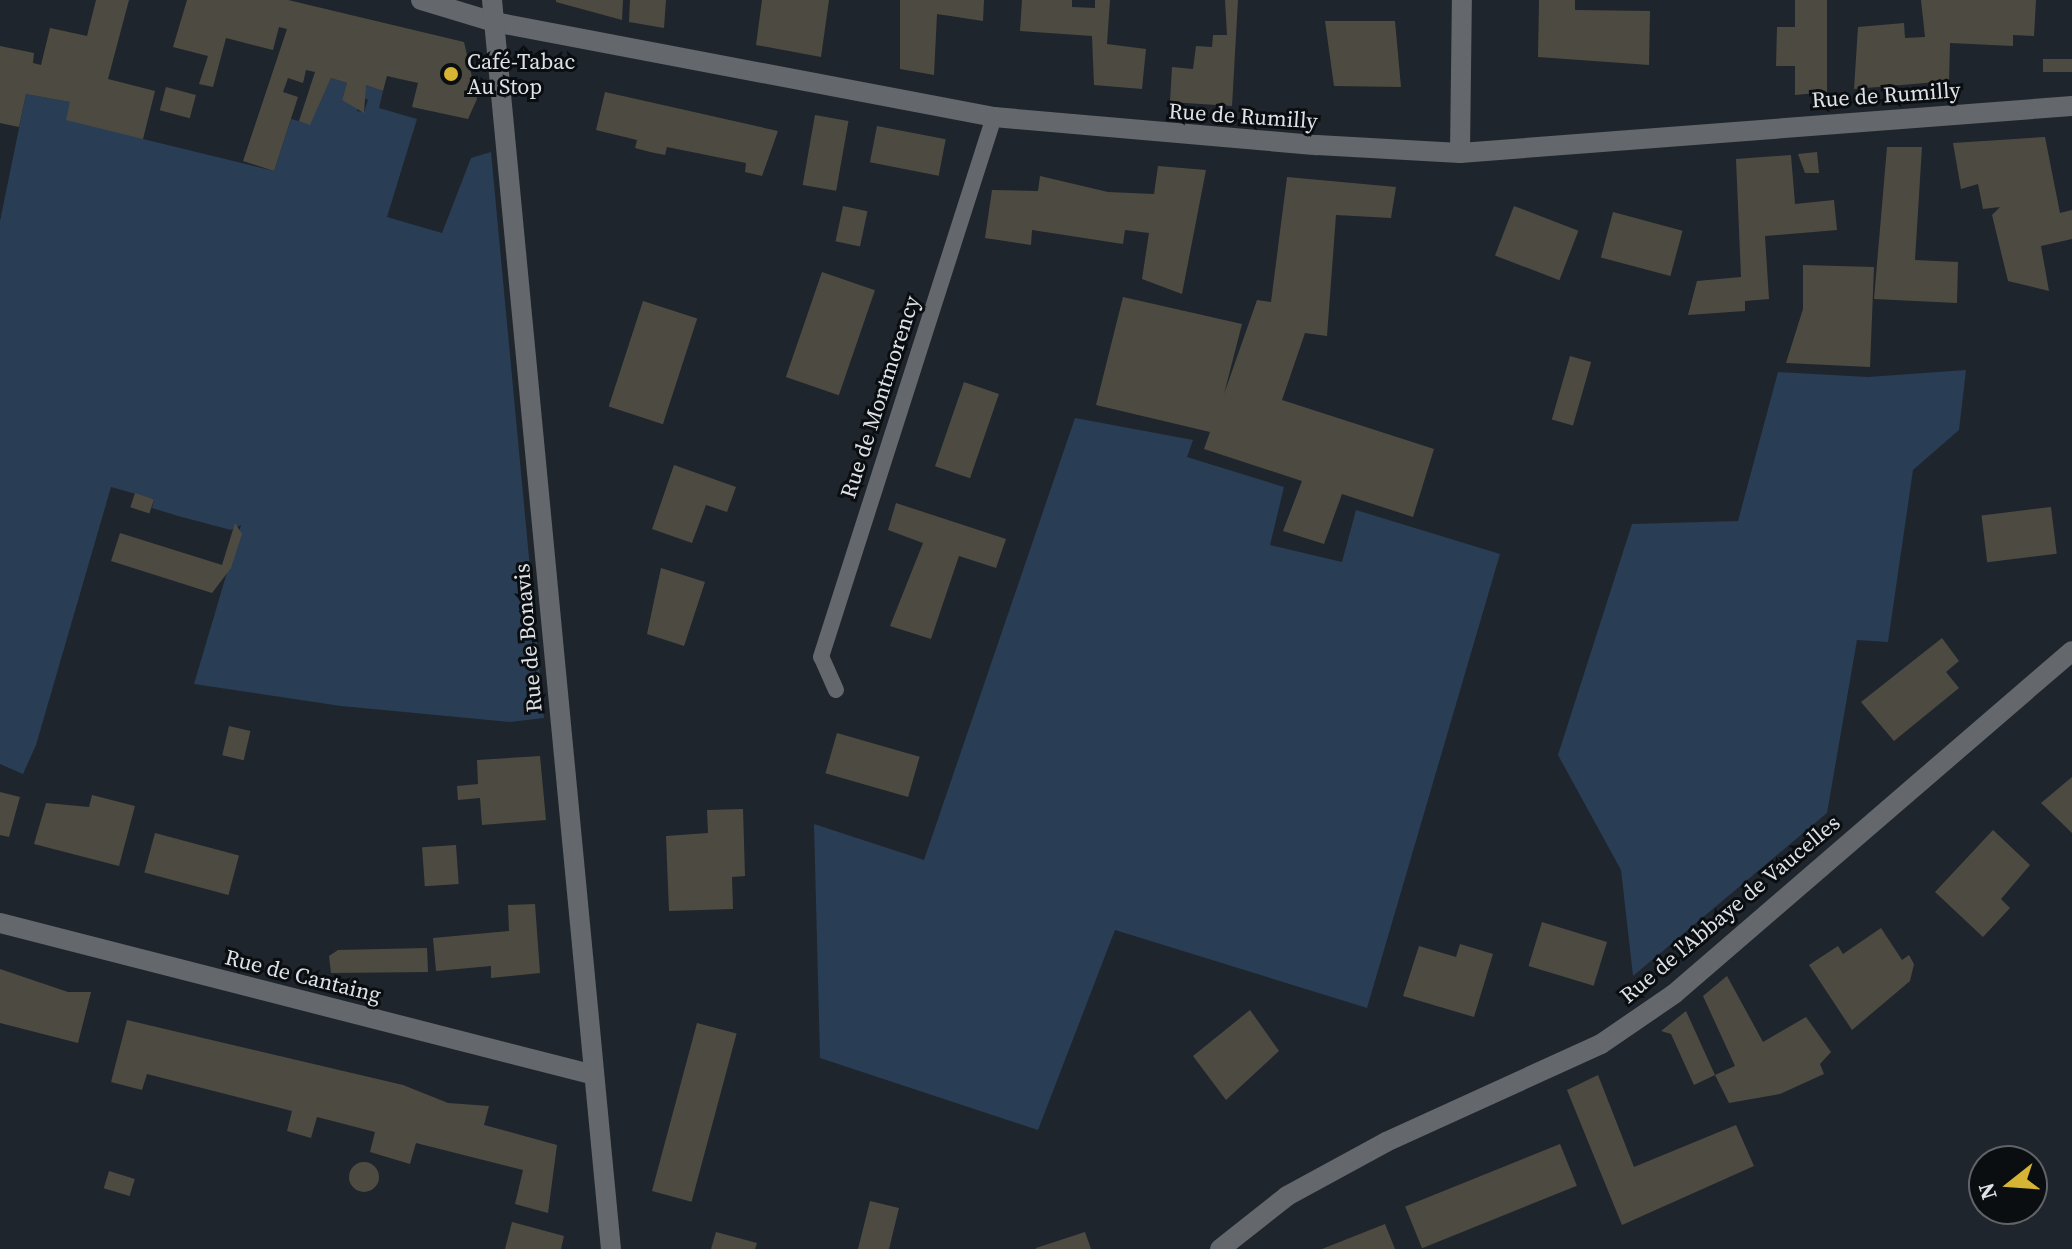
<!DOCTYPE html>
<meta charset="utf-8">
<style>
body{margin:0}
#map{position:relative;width:2072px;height:1249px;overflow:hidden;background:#1f252c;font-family:"Source Serif 4",serif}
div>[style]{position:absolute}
.green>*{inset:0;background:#293d55}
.building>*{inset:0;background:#4d4b41;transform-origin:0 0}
.round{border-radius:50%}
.lane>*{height:16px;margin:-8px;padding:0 8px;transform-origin:8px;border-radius:8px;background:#64676b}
.street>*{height:20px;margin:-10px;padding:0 10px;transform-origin:10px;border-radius:10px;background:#64676b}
.dots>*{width:22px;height:22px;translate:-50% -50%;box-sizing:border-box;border:4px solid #0b0e11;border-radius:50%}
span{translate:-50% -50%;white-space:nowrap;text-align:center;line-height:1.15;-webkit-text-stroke:6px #0b0e11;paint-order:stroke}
.poi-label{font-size:22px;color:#dfe3e8}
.left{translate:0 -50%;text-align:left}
.street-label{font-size:22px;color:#dfe3e8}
.north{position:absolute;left:1968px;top:1145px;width:80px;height:80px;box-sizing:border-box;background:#0b0e11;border:2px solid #606367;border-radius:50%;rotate:253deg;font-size:22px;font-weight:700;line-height:32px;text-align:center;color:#dfe3e8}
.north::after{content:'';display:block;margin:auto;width:28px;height:36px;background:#d6b534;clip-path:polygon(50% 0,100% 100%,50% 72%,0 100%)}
</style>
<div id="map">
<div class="green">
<div style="clip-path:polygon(331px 78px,347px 83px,342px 100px,359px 105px,357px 111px,364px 112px,368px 100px,362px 97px,366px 85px,383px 91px,379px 108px,417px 119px,387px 217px,442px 233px,471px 158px,491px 152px,544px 718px,510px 722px,341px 706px,194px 684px,241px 525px,231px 530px,178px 516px,152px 508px,154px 499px,111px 487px,36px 745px,23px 774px,0 764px,0 221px,26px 94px,70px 102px,143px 139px,274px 171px,291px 119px,310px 124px)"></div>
<div style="clip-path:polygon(1966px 370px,1959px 430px,1913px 470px,1888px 642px,1857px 640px,1827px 813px,1633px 976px,1621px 870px,1558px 755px,1632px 524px,1738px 521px,1778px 372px,1868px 377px)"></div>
<div style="clip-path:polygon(1075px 418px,1193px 440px,1187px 457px,1284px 487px,1270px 545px,1342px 562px,1356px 510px,1500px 554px,1367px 1008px,1115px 930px,1038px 1130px,820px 1058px,814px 824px,924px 860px)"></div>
</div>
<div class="building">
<div style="clip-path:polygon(96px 0,129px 0,108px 79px,155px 91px,143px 139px,66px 120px,70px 102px,26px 94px,19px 127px,0 123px,0 46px,34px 53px,33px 63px,41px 65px,50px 28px,87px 36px)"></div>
<div style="clip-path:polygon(187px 0,288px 0,464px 42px,477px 99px,468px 119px,412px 107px,418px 83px,387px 76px,383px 91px,366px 85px,364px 113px,342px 100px,347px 83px,331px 78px,310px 125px,299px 121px,315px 72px,306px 70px,303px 83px,288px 78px,283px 92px,298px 97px,274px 171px,243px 161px,287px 29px,279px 27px,273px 50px,226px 38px,213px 87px,199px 84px,208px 56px,173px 47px)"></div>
<div style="clip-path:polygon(623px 0,622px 20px,556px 2px,556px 0)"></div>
<div style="clip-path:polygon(630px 0,666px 0,664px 28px,629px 22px)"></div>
<div style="clip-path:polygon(762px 0,829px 0,821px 57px,756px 45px)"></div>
<div style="clip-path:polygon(900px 0,984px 0,983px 21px,937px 14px,934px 75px,900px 69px)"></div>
<div style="clip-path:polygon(1022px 0,1072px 0,1072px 7px,1095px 8px,1095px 0,1110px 0,1107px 44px,1146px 49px,1142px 89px,1094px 85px,1092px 36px,1020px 31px)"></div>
<div style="clip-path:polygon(1225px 0,1238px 0,1232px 106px,1170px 102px,1172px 67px,1193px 69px,1196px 46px,1212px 47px,1213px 35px,1227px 35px)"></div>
<div style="clip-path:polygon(1539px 0,1575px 0,1575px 10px,1650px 11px,1649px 65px,1538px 57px)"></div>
<div style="clip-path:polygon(1795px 0,1827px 0,1827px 92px,1795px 95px,1795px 66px,1776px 66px,1777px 27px,1795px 27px)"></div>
<div style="clip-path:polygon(1921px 0,2036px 0,2034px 36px,2013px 35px,2013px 46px,1950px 43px,1949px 81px,1854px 89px,1858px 27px,1904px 23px,1905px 38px,1925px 37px)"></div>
<div style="clip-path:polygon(1325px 21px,1395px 21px,1401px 87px,1334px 86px)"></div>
<div style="left:2072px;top:59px;width:13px;height:29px;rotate:90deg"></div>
<div style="left:166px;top:87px;width:31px;height:24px;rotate:15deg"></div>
<div style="clip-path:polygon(605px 92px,778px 131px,762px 176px,745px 172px,746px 163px,667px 147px,665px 155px,650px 152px,635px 148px,637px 140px,596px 130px)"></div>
<div style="left:815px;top:115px;width:34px;height:71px;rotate:10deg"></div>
<div style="left:877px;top:126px;width:70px;height:37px;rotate:11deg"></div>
<div style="clip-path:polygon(2045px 137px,2060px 213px,2072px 210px,2072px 239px,2041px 246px,2049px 291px,2008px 281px,1992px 215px,2000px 207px,1983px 209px,1978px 184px,1961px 189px,1953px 143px)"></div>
<div style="clip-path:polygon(1887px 147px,1922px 147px,1915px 260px,1958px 262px,1957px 303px,1874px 299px)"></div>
<div style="clip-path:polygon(1817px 152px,1819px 173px,1805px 173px,1798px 154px)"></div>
<div style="clip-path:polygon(1791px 155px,1795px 204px,1834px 200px,1837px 230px,1765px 236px,1769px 299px,1745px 301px,1745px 311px,1688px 315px,1697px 281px,1741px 277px,1736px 159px)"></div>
<div style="clip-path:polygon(1158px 166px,1206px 170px,1182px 294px,1142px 279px,1149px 233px,1125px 230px,1123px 244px,1032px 230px,1031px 245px,985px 238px,992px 190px,1038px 191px,1040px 176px,1108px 192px,1154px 194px)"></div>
<div style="clip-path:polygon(1287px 177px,1396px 187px,1391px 218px,1336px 215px,1327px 336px,1305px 333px,1282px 400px,1434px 449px,1413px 517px,1342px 494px,1324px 544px,1283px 531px,1302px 481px,1204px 449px,1210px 432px,1096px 405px,1123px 297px,1242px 324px,1224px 394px,1257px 300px,1271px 302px)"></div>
<div style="left:843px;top:206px;width:25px;height:36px;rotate:12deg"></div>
<div style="left:1514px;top:206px;width:69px;height:53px;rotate:21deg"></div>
<div style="left:1613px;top:212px;width:72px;height:47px;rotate:15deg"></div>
<div style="clip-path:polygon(1803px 265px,1874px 267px,1870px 367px,1786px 363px,1803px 309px)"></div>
<div style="left:822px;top:272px;width:56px;height:111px;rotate:19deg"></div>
<div style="left:643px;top:301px;width:57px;height:111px;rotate:18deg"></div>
<div style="left:1570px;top:356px;width:22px;height:66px;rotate:16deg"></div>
<div style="left:964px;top:382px;width:37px;height:89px;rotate:19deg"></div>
<div style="clip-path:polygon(674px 465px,736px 487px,727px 512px,706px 505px,692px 543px,652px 529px)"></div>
<div style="left:135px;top:493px;width:20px;height:15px;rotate:18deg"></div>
<div style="clip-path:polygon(896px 503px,1006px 539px,996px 568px,959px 556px,931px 639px,890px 626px,923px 543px,888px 530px)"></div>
<div style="left:2051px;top:507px;width:47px;height:70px;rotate:83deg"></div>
<div style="clip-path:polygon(235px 523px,242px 534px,231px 568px,212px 593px,111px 561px,120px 533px,222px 565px)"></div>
<div style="clip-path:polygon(661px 568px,705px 582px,684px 646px,647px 634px)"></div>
<div style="clip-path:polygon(1942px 638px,1959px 661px,1946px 672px,1959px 688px,1894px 741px,1861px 702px)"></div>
<div style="left:229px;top:726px;width:22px;height:30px;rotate:13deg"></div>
<div style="left:837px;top:733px;width:86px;height:42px;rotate:16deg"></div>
<div style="clip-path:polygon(540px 756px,546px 820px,482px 825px,480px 798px,458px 800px,457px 786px,478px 784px,477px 760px)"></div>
<div style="clip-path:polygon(2072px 777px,2072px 833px,2041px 803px)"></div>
<div style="clip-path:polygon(0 792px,20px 797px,9px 837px,0 835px)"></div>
<div style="clip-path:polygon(92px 795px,135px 806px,119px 866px,34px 844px,46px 803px,89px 807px)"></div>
<div style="clip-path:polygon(743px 809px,745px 876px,732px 877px,733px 909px,669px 911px,666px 836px,708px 833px,707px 810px)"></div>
<div style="clip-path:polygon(1993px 830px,2030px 865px,2001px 899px,2010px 908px,1983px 937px,1935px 892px)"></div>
<div style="left:155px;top:833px;width:87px;height:41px;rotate:15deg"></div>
<div style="left:456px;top:845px;width:39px;height:34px;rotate:86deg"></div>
<div style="clip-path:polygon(535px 904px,540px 973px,491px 978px,491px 966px,436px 971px,433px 938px,509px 931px,508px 905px)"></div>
<div style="left:1542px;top:922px;width:68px;height:46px;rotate:17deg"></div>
<div style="clip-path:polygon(1881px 928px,1902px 960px,1909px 955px,1914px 964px,1910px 981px,1852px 1030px,1809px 965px,1838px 946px,1843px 954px)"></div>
<div style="clip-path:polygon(1460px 944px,1493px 954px,1474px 1017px,1403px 996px,1419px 946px,1456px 957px)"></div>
<div style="clip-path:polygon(427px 948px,428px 972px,331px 973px,329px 956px,338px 950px)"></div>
<div style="clip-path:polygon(0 969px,68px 992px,91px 992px,78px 1043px,0 1023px)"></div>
<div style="clip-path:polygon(1727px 976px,1763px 1042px,1806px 1017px,1831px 1052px,1820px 1064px,1824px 1074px,1780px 1094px,1729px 1103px,1715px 1075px,1735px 1066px,1703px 996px)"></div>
<div style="clip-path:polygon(1250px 1010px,1279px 1051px,1226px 1100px,1193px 1056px)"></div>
<div style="clip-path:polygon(1686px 1011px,1715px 1075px,1694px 1085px,1671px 1034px,1661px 1031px)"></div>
<div style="clip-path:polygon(127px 1020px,403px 1085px,448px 1103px,489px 1106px,484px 1125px,557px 1145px,548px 1213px,515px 1204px,523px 1170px,416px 1143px,410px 1164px,370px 1152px,375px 1132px,317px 1117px,311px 1138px,287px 1131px,292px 1111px,147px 1074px,142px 1090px,111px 1082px)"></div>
<div style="left:697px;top:1023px;width:41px;height:174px;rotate:15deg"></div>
<div style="clip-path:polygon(1598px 1075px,1634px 1167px,1736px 1125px,1754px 1166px,1622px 1225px,1567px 1090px)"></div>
<div style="left:1560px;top:1144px;width:45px;height:167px;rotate:68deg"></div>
<div class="round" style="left:349px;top:1162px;width:30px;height:30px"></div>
<div style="left:109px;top:1171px;width:27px;height:18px;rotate:17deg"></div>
<div style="clip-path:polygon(870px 1201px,899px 1208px,889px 1249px,858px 1249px)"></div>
<div style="clip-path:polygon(512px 1222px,564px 1236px,561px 1249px,505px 1249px)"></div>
<div style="clip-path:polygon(1385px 1224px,1395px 1249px,1322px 1249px)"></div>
<div style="clip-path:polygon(716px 1232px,757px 1243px,755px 1249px,711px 1249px)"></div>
<div style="clip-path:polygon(1085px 1232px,1091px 1249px,1036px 1249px,1036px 1248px)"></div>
</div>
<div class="lane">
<div style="left:836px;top:690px;width:36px;rotate:-114deg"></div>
<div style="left:821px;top:657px;width:567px;rotate:-72.24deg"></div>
</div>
<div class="street">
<div style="left:421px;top:0;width:76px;rotate:16.8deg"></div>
<div style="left:494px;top:22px;width:509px;rotate:10.76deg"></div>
<div style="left:994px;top:117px;width:324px;rotate:5deg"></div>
<div style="left:1317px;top:145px;width:143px;rotate:3.2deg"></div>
<div style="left:1460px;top:153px;width:614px;rotate:-4.39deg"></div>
<div style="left:492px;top:0;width:1255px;rotate:84.56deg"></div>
<div style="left:1460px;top:153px;width:153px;rotate:-89.3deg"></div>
<div style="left:0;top:923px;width:613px;rotate:14.35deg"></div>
<div style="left:1220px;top:1249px;width:85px;rotate:-38.3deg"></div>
<div style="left:1287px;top:1196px;width:113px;rotate:-28.6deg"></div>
<div style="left:1386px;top:1142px;width:236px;rotate:-24.5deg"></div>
<div style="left:1601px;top:1044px;width:88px;rotate:-34.4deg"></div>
<div style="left:1674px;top:994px;width:525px;rotate:-40.76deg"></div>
</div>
<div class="dots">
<div style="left:451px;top:74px;background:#d6b534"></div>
</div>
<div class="poi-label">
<span class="left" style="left:467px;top:74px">Café-Tabac<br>Au Stop</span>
</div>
<div class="street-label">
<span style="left:1886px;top:95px;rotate:-4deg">Rue de Rumilly</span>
<span style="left:1243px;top:116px;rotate:4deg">Rue de Rumilly</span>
<span style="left:880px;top:397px;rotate:-72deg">Rue de Montmorency</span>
<span style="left:528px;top:638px;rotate:-95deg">Rue de Bonavis</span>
<span style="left:1730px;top:909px;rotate:-40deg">Rue de l'Abbaye de Vaucelles</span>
<span style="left:303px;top:976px;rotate:14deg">Rue de Cantaing</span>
</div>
<div class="north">N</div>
</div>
